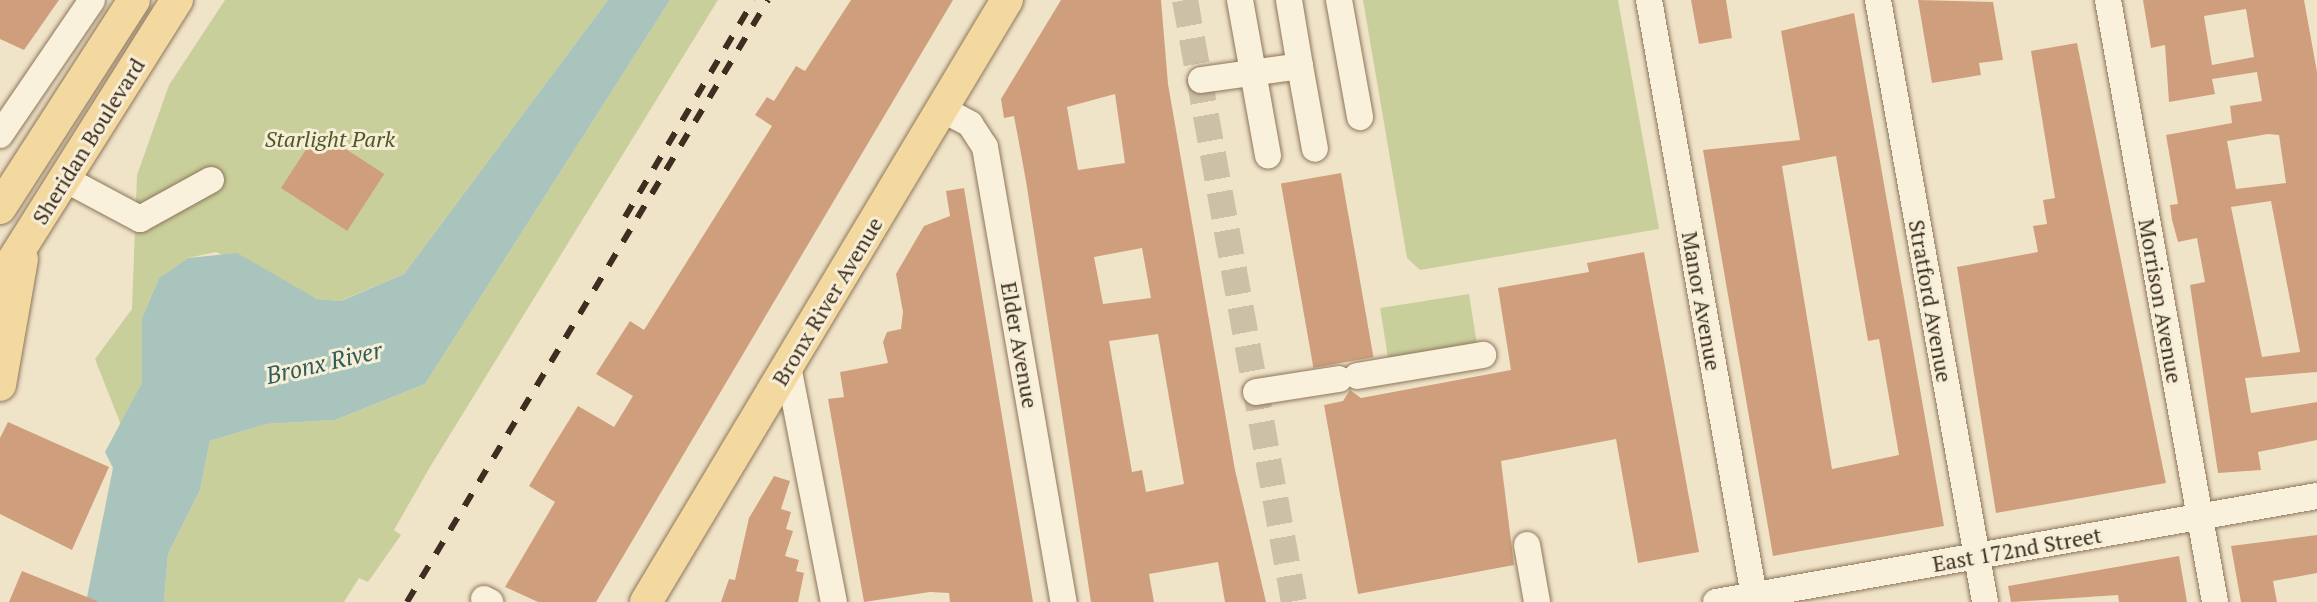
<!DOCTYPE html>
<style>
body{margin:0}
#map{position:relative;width:2317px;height:602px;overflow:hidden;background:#f0e4c8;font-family:"PT Serif",serif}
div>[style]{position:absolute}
.green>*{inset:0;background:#c9cf9b;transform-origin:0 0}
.water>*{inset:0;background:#a9c4bc}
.building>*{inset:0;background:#cf9f7d;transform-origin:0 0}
.minor-tunnel>*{height:26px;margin-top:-13px;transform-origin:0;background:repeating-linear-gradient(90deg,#ccc0a6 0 26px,transparent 0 39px)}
.roads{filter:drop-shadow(0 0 2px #8d765c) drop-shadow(0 0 2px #8d765c)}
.minor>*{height:26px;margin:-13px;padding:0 13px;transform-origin:13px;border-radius:13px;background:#faf1dc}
.major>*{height:32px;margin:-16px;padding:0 16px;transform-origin:16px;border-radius:16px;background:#f3d9a0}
.rail>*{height:6px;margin-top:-3px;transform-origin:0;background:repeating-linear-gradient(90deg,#3d2e20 0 14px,transparent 0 28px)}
span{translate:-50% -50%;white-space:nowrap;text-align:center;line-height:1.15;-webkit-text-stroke:6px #f7eed8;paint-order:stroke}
.park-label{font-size:22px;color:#4d5a26;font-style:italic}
.street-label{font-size:22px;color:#3d2e20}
.water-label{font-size:24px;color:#2f5d5a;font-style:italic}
</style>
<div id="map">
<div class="green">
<div style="clip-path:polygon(225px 0,608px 0,404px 274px,340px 301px,317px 299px,216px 252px,188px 258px,159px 278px,142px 318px,142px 383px,121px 425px,95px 359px,132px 309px,137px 175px,169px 85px)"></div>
<div style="clip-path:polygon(670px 0,718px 0,430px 467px,394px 530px,401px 535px,368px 582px,359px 578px,344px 602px,164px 602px,168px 554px,200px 490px,210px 441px,266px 424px,335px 420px,425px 384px)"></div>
<div style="clip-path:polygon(1363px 0,1618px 0,1659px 229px,1420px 270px,1407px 258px)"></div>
<div style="left:1469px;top:294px;width:52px;height:90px;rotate:81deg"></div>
</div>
<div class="water">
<div style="clip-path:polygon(608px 0,670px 0,425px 384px,335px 420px,266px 424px,210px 441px,200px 490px,168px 554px,164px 602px,86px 602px,113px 468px,105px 452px,142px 383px,142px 318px,159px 278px,188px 258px,237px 253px,317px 299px,341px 301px,404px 274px)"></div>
</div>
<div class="building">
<div style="clip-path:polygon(0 0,59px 0,24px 50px,0 39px)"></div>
<div style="clip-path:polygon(851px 0,953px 0,596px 602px,538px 602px,505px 587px,555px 502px,529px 486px,550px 451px,578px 406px,614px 427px,633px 396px,596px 374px,630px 321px,644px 330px,772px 126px,755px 115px,767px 97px,774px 101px,796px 66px,805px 71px)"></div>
<div style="clip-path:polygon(evenodd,1061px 0,1161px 0,1168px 84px,1235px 470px,1266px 602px,1225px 602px,1218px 562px,1149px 574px,1154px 602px,1091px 602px,1026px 181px,1014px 116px,1004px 118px,1001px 99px,1061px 0,1115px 94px,1125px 163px,1078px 170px,1067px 107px,1115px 94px,1061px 0,1142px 248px,1151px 298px,1103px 304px,1094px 257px,1142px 248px,1061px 0,1158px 334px,1184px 484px,1146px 492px,1142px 470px,1132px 472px,1109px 341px,1158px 334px)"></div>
<div style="clip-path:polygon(1691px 0,1726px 0,1732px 38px,1699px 44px)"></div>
<div style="clip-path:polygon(1918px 0,1993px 2px,2003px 60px,1979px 63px,1981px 75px,1932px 83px)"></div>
<div style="clip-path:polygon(evenodd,2143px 0,2304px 0,2317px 72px,2317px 372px,2245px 378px,2251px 413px,2317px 402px,2317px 440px,2258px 452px,2261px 470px,2218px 473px,2190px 285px,2205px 282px,2197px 238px,2178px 242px,2172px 220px,2170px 205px,2178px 204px,2166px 135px,2232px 123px,2230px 106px,2262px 101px,2257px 72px,2212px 79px,2215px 94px,2169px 102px,2165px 45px,2151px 48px,2143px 0,2246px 9px,2254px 57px,2212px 65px,2204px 16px,2246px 9px,2143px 0,2268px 134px,2279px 135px,2286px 183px,2236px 189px,2227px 141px,2268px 134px,2143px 0,2271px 201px,2300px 352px,2262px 357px,2231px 207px,2271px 201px)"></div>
<div style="clip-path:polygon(evenodd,1854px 13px,1944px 526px,1773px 556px,1703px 150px,1800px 140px,1781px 31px,1854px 13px,1836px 156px,1868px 341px,1879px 339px,1899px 455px,1832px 469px,1782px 166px,1836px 156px)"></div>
<div style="clip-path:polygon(2077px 43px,2166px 483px,1996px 513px,1957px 267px,2038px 252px,2033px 226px,2047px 224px,2043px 200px,2055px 198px,2031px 51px)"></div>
<div style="left:318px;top:131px;width:79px;height:68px;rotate:33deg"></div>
<div style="left:1341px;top:173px;width:187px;height:61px;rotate:80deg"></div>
<div style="clip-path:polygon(964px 188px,1033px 602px,950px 602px,949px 593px,930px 592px,864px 602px,828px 399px,844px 397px,840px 372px,888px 363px,883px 342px,887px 332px,901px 329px,903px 312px,896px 274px,924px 226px,950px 216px,946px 191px)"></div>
<div style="clip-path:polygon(1644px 252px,1699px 552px,1638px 563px,1616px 439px,1501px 461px,1514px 565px,1358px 594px,1324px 405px,1343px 401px,1350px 390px,1361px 398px,1511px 370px,1498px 288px,1589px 272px,1587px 263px)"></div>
<div style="clip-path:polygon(8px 422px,109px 467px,72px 550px,0 514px,0 438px)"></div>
<div style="clip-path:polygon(774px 476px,790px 481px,781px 509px,791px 512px,786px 529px,793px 531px,785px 556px,799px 560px,796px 571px,804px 573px,798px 602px,721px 602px,729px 579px,735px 580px,749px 518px)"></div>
<div style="clip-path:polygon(2317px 535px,2317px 573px,2273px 581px,2277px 602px,2241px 602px,2231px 546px)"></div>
<div style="clip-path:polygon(2179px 556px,2187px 602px,2119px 602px,2118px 595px,2011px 602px,2008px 586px)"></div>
<div style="clip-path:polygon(22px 571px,97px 601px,97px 602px,9px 602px)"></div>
</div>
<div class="minor-tunnel">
<div style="left:1185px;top:0;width:612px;rotate:79.74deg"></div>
</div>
<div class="roads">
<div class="minor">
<div style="left:1240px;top:0;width:158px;rotate:79.8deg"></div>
<div style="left:1339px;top:0;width:119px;rotate:79.8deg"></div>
<div style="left:1649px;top:0;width:611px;rotate:80.01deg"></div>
<div style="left:1878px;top:0;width:611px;rotate:79.92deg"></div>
<div style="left:2108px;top:0;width:611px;rotate:79.92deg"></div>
<div style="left:1300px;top:66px;width:84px;rotate:79.8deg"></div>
<div style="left:1201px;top:80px;width:100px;rotate:-8deg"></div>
<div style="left:1300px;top:66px;width:67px;rotate:-99.5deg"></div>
<div style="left:942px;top:109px;width:32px;rotate:28deg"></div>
<div style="left:970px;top:124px;width:27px;rotate:57deg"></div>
<div style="left:985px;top:147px;width:462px;rotate:80.2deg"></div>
<div style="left:0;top:135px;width:163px;rotate:-55.7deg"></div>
<div style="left:65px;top:179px;width:85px;rotate:28.1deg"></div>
<div style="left:140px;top:219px;width:81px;rotate:-28.8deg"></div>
<div style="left:788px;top:366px;width:240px;rotate:79deg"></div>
<div style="left:1357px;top:376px;width:128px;rotate:-9.5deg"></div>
<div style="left:1256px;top:392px;width:84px;rotate:-8.9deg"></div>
<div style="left:1527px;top:545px;width:58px;rotate:80deg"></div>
<div style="left:484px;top:599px;width:7px;rotate:27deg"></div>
<div style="left:1716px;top:602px;width:610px;rotate:-10deg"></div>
</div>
<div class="major">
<div style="left:0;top:208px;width:247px;rotate:-57.2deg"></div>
<div style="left:0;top:281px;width:332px;rotate:-57.8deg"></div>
<div style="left:0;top:385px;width:128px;rotate:-80.1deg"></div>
<div style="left:646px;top:602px;width:702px;rotate:-59.05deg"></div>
</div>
</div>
<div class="rail">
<div style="left:625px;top:217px;width:252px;rotate:-59.3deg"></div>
<div style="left:407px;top:602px;width:702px;rotate:-59.05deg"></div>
</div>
<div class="park-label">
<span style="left:330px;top:139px">Starlight Park</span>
</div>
<div class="street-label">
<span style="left:88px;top:141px;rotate:-58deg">Sheridan Boulevard</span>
<span style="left:827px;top:301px;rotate:-59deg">Bronx River Avenue</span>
<span style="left:1702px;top:301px;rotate:80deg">Manor Avenue</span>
<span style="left:1931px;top:301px;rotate:80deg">Stratford Avenue</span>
<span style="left:2161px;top:301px;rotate:80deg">Morrison Avenue</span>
<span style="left:1020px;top:345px;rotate:80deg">Elder Avenue</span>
<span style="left:2017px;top:549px;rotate:-10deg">East 172nd Street</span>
</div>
<div class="water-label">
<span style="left:324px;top:363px;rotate:-13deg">Bronx River</span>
</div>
</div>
